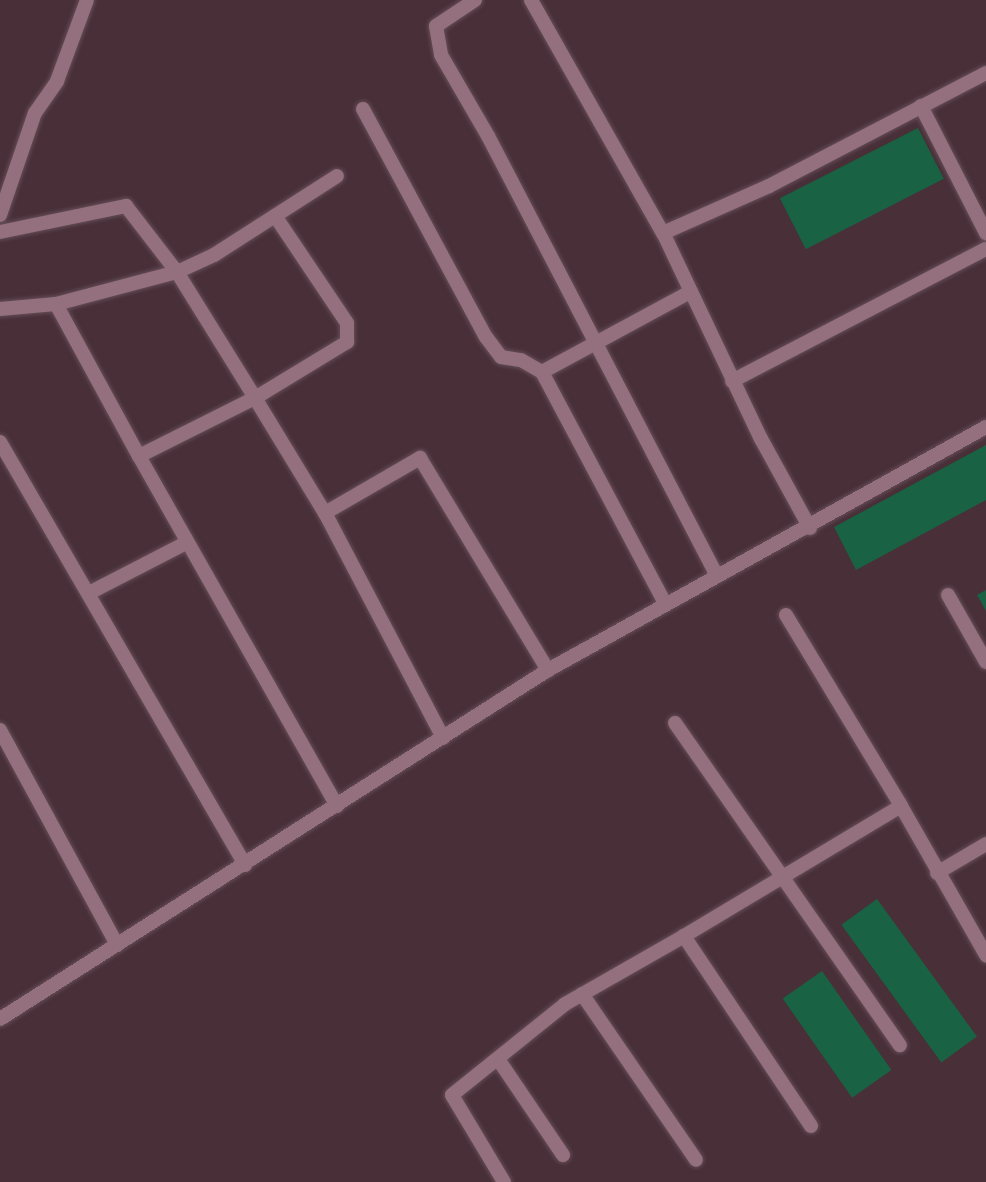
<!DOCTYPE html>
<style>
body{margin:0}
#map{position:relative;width:986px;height:1182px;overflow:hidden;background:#482f38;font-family:"IBM Plex Sans",sans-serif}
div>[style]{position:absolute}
.building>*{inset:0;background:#1a6244;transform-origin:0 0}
.roads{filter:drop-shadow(0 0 2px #654d56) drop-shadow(0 0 2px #654d56)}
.minor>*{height:14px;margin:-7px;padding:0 7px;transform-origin:7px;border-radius:7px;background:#94707e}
span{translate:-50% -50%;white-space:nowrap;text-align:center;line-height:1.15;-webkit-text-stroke:5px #261b1f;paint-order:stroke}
</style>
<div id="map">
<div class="building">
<div style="left:918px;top:128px;width:57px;height:155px;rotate:63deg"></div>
<div style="clip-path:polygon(986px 445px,986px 500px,856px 570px,834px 527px)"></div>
<div style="clip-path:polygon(986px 590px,986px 611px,977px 595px)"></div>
<div style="left:877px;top:899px;width:170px;height:44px;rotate:54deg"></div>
<div style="left:822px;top:971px;width:121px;height:48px;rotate:55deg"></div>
</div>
<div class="roads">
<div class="minor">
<div style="left:475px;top:0;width:47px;rotate:146.3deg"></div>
<div style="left:436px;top:26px;width:29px;rotate:80deg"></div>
<div style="left:441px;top:55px;width:94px;rotate:59.9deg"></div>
<div style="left:488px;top:136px;width:496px;rotate:62.5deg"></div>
<div style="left:531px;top:0;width:268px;rotate:60.5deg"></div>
<div style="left:921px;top:106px;width:143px;rotate:62.9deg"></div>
<div style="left:363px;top:109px;width:259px;rotate:61.7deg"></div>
<div style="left:486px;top:337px;width:25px;rotate:53deg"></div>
<div style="left:501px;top:357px;width:20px;rotate:9deg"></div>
<div style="left:521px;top:360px;width:24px;rotate:30deg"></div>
<div style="left:542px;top:372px;width:262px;rotate:62deg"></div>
<div style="left:0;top:215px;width:108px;rotate:-71.1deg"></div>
<div style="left:35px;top:113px;width:39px;rotate:-55deg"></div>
<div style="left:57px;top:81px;width:86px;rotate:-69.7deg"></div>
<div style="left:0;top:232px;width:129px;rotate:-11.7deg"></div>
<div style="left:126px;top:206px;width:83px;rotate:52.3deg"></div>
<div style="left:177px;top:272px;width:41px;rotate:-24.7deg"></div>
<div style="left:214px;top:255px;width:146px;rotate:-32.7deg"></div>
<div style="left:56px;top:304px;width:173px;rotate:61.4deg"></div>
<div style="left:0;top:309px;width:56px;rotate:-5.1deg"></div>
<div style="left:56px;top:304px;width:125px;rotate:-14.8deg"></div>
<div style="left:177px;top:272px;width:148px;rotate:58.2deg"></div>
<div style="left:255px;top:398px;width:108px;rotate:-31.3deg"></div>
<div style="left:347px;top:342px;width:19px;rotate:-90deg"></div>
<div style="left:347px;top:323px;width:129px;rotate:-123.9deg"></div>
<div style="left:542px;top:372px;width:168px;rotate:-28.4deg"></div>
<div style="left:732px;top:381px;width:286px;rotate:-27.5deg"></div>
<div style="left:0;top:442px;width:489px;rotate:59.9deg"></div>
<div style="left:325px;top:513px;width:110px;rotate:-30.1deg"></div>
<div style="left:420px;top:458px;width:248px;rotate:58.9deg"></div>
<div style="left:810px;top:528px;width:102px;rotate:-118.8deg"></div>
<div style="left:761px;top:439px;width:228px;rotate:-115.4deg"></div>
<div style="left:663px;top:233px;width:116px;rotate:-23.9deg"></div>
<div style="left:769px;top:186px;width:245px;rotate:-27.5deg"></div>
<div style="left:89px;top:593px;width:109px;rotate:-27.3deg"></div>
<div style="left:948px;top:595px;width:77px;rotate:60.4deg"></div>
<div style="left:786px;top:615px;width:223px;rotate:58.9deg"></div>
<div style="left:675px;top:723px;width:393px;rotate:55.1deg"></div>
<div style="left:0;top:730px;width:245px;rotate:61.4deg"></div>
<div style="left:337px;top:806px;width:402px;rotate:-119.5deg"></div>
<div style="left:139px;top:456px;width:130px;rotate:-26.6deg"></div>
<div style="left:255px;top:398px;width:135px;rotate:58.7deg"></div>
<div style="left:325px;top:513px;width:254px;rotate:62.3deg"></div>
<div style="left:937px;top:873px;width:57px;rotate:-30.6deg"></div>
<div style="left:582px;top:994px;width:201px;rotate:55.5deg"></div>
<div style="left:0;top:1019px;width:650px;rotate:-32.49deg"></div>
<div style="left:548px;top:670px;width:501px;rotate:-29.02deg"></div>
<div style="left:498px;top:1059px;width:116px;rotate:55.9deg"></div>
<div style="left:811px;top:1126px;width:229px;rotate:-123.8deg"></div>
<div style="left:684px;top:936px;width:253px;rotate:-30.9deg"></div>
<div style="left:901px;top:806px;width:172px;rotate:60.3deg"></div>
<div style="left:504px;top:1182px;width:101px;rotate:-120.9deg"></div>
<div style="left:452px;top:1095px;width:145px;rotate:-38.8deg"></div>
<div style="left:565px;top:1004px;width:137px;rotate:-29.7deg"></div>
</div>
</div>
</div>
